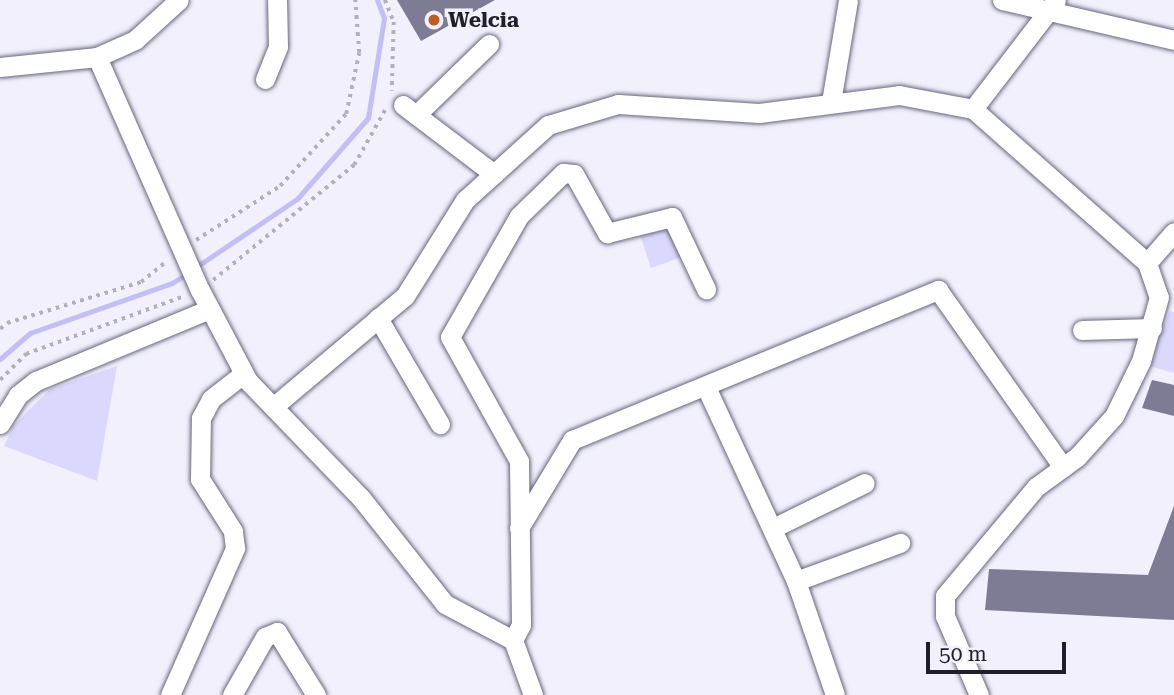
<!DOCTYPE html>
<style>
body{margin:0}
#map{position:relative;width:1174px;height:695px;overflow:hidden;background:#f1f0fc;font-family:"Roboto Serif",serif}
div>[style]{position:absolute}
.green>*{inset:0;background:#dbd8fd}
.stream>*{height:5px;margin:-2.5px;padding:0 2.5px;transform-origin:2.5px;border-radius:2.5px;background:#c2bef6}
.building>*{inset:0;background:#7e7c95}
.path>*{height:3.5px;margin-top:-1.75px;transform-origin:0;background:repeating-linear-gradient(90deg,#b1b0bb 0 3.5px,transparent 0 8.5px)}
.roads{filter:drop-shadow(0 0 2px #67667e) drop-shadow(0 0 2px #67667e)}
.minor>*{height:19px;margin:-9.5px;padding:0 9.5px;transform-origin:9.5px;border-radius:9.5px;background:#fff}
.dots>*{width:19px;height:19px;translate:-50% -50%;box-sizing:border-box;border:4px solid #f1f0fc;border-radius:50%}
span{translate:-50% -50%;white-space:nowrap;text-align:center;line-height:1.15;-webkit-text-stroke:7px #f1f0fc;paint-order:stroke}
.poi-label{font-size:21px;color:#201f29;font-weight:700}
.left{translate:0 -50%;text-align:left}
.scale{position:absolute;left:926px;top:642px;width:140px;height:32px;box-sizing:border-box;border:4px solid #201f29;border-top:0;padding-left:9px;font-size:21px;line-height:24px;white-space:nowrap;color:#201f29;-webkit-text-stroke:5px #f1f0fc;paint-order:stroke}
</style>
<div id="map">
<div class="green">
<div style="clip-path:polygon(665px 229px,675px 235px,682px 257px,651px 268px,640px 235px)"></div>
<div style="clip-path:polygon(1170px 311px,1174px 312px,1174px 373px,1146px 365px)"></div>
<div style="clip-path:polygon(117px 366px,97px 481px,4px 446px,14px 425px,50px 389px)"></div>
</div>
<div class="stream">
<div style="left:196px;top:267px;width:122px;rotate:-34deg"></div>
<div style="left:297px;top:199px;width:108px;rotate:-48.8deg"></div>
<div style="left:368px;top:118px;width:101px;rotate:-80.9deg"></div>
<div style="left:384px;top:18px;width:19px;rotate:-111deg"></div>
<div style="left:0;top:359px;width:40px;rotate:-41deg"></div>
<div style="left:30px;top:333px;width:151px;rotate:-19.4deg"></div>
<div style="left:172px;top:283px;width:19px;rotate:-32deg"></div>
</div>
<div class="building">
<div style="clip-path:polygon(397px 0,495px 0,421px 41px)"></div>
<div style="clip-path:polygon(1152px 380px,1174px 385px,1174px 416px,1142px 408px)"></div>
<div style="clip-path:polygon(1174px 506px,1174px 620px,985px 610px,989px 569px,1148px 575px)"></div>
</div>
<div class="path">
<div style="left:385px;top:0;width:24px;rotate:68deg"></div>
<div style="left:394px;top:22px;width:69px;rotate:91.7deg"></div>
<div style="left:196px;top:240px;width:100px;rotate:-32.7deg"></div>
<div style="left:280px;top:186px;width:98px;rotate:-47.5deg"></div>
<div style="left:346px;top:114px;width:62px;rotate:-78deg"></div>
<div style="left:359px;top:53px;width:53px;rotate:-94.3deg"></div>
<div style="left:213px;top:280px;width:182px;rotate:-39.2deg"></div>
<div style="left:354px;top:165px;width:63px;rotate:-60.6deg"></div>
<div style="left:0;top:329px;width:9px;rotate:-41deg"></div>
<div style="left:7px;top:323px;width:140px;rotate:-17deg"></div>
<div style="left:141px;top:282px;width:33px;rotate:-39deg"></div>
<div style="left:0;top:380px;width:37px;rotate:-45deg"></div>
<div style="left:26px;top:354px;width:166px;rotate:-20.1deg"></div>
</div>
<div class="roads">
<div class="minor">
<div style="left:1002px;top:0;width:177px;rotate:13.1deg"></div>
<div style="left:97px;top:57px;width:255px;rotate:66.2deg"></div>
<div style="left:200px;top:290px;width:103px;rotate:62.2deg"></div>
<div style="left:248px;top:381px;width:163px;rotate:46deg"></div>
<div style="left:361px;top:498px;width:135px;rotate:51.6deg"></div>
<div style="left:445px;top:604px;width:77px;rotate:27.9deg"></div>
<div style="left:513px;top:640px;width:59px;rotate:70deg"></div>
<div style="left:0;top:67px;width:98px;rotate:-5.9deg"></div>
<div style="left:97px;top:57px;width:42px;rotate:-24.1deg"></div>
<div style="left:135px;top:40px;width:59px;rotate:-42.3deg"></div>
<div style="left:265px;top:79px;width:35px;rotate:-68deg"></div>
<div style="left:278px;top:46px;width:46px;rotate:-91.2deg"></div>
<div style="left:831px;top:102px;width:103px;rotate:-80.5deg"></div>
<div style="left:403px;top:105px;width:114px;rotate:37.2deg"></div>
<div style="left:973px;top:109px;width:136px;rotate:-52.5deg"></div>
<div style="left:416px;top:115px;width:102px;rotate:-44.2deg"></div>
<div style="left:1147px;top:263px;width:41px;rotate:-48.9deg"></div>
<div style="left:378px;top:318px;width:123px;rotate:59.7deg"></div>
<div style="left:1082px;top:330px;width:70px;rotate:-1.6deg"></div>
<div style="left:706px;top:387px;width:214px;rotate:65.1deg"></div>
<div style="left:796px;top:581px;width:120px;rotate:71.1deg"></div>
<div style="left:273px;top:407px;width:172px;rotate:-40.1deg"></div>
<div style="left:405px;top:296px;width:113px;rotate:-58deg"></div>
<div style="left:465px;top:200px;width:112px;rotate:-42.1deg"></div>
<div style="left:548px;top:125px;width:73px;rotate:-16.7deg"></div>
<div style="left:618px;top:104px;width:141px;rotate:3.7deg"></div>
<div style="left:759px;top:113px;width:141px;rotate:-7.3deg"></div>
<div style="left:899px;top:95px;width:75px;rotate:10.7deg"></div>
<div style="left:973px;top:109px;width:232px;rotate:41.5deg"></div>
<div style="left:1147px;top:263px;width:36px;rotate:71deg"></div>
<div style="left:1159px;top:297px;width:66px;rotate:105.7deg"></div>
<div style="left:1141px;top:361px;width:61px;rotate:116.1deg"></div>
<div style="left:1114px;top:416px;width:55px;rotate:132.1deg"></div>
<div style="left:1077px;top:457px;width:51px;rotate:143.8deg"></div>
<div style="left:1036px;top:487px;width:142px;rotate:129.9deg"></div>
<div style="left:945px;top:596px;width:20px;rotate:90deg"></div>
<div style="left:945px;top:616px;width:86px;rotate:66.7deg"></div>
<div style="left:0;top:424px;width:34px;rotate:-58deg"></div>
<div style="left:18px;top:395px;width:23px;rotate:-38deg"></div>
<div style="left:36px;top:381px;width:188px;rotate:-22.5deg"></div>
<div style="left:519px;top:528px;width:103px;rotate:-58.9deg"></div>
<div style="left:572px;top:440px;width:396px;rotate:-22.3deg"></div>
<div style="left:938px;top:290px;width:217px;rotate:54.8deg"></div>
<div style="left:773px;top:528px;width:102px;rotate:-26.1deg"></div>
<div style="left:796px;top:581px;width:111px;rotate:-20.1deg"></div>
<div style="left:513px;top:640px;width:17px;rotate:-62deg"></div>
<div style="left:521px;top:625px;width:164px;rotate:-90.7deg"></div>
<div style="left:519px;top:461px;width:142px;rotate:-119.1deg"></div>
<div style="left:450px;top:337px;width:139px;rotate:-60.3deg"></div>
<div style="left:519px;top:216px;width:62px;rotate:-44.3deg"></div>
<div style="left:563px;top:173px;width:11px;rotate:5deg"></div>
<div style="left:574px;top:174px;width:68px;rotate:60.8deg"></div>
<div style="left:607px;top:233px;width:67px;rotate:-13.8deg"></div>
<div style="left:672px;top:217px;width:80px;rotate:64.7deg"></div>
<div style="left:170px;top:695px;width:161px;rotate:-66.1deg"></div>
<div style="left:235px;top:548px;width:17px;rotate:-97deg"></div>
<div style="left:233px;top:531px;width:62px;rotate:-122.4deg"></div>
<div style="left:200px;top:479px;width:61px;rotate:-89.1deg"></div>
<div style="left:201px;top:418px;width:21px;rotate:-62deg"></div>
<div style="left:211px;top:399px;width:41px;rotate:-38deg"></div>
<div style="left:232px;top:695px;width:67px;rotate:-60.4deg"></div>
<div style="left:265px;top:637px;width:13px;rotate:-23deg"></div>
<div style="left:277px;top:632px;width:74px;rotate:58.2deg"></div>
</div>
</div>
<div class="dots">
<div style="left:434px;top:20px;background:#bf5d20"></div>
</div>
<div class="poi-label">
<span class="left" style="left:448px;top:20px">Welcia</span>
</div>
<div class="scale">50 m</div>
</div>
